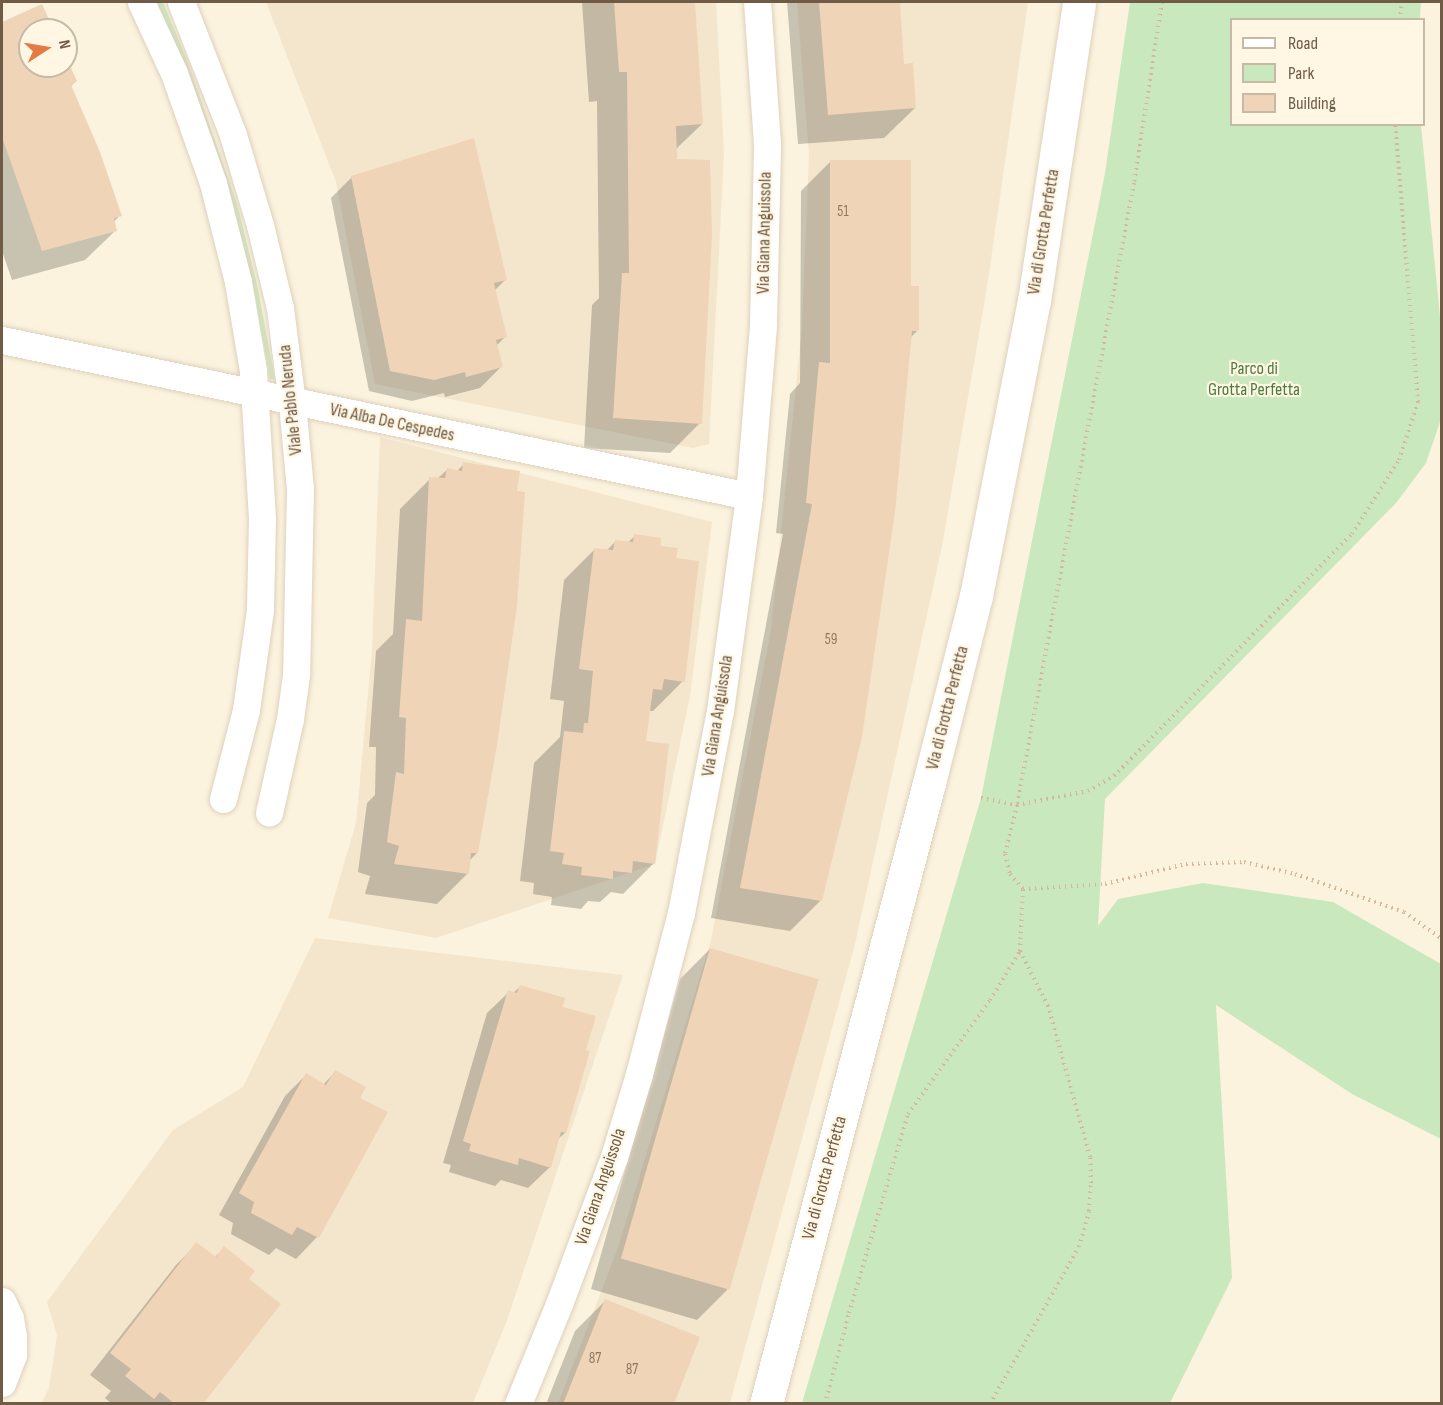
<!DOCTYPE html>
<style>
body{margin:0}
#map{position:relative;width:1443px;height:1405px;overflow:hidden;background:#fbf3de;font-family:"Sofia Sans Condensed",sans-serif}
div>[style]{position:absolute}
.residential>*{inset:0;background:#f3e6cd}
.green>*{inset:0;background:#cae8be}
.shadow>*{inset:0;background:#0003}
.building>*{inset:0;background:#f0d4b7;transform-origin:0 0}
.path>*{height:4px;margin-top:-2px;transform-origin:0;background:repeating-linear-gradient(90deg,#d4b89b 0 1.5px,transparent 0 6px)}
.roads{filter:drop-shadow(0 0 2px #dfd0bb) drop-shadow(0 0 2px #dfd0bb)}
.minor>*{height:27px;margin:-13.5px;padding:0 13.5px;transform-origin:13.5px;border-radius:13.5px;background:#fff}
.tertiary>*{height:33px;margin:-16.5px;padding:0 16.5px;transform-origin:16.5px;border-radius:16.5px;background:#fff}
span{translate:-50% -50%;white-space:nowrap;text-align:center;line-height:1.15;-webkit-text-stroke:4.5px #fff7e4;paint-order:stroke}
.number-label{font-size:15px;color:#907963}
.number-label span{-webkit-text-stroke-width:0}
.street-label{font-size:18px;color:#705b47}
.park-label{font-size:18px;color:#4d7c42}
.frame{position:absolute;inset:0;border:3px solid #705b47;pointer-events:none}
.legend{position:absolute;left:1230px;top:18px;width:195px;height:108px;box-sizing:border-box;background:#fff7e4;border:2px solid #c6b9a5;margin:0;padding:8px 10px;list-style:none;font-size:18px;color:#705b47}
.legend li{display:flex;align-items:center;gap:12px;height:30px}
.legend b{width:30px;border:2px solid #c6b9a5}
.north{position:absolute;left:18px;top:18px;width:60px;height:60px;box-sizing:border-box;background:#fff7e4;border:2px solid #c6b9a5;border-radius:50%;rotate:78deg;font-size:16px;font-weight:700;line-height:24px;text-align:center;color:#705b47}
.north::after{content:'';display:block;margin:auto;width:21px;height:27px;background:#e47a45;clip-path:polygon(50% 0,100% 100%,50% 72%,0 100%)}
</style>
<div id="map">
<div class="residential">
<div style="clip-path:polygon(266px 2px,716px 2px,724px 154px,709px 444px,693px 448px,375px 384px,336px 182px)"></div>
<div style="clip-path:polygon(797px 2px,1028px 2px,986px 294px,942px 546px,855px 944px,730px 1403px,558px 1404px,618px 1248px,711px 940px,771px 630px,802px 328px,809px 155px)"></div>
<div style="clip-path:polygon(380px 437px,712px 522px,690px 696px,655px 864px,436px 938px,328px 918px,356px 823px,372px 650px)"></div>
<div style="clip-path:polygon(315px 938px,623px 975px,506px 1323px,473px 1403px,41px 1404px,49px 1388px,57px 1335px,47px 1302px,173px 1130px,243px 1087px)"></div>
</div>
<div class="green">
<div style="clip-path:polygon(157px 2px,163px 2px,187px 60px,238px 207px,258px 289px,275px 379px,270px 379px,254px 290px,233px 208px,183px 62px)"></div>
<div style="clip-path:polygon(1130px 2px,1421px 2px,1420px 19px,1232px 20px,1232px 124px,1421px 125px,1441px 326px,1441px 419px,1426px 463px,1396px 503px,1105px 799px,1098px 926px,1118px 899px,1203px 883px,1333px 902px,1441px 964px,1441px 1139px,1352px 1094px,1216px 1005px,1232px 1278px,1170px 1403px,802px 1403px,981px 798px,1105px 173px)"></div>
</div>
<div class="shadow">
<div style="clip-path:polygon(582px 2px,693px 2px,702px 124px,676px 149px,700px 423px,670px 453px,584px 448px,592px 305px,599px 298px,597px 101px,589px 102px)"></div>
<div style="clip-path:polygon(787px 2px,898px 2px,903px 65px,915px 108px,884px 138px,798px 144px)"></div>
<div style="clip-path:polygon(35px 9px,52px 30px,30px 30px,30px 66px,66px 66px,66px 60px,76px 81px,70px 87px,120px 215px,114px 222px,116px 230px,85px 260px,12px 280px,2px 251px,2px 24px)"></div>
<div style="clip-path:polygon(831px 161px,909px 287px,917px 331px,910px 338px,821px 900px,790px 931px,711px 918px,783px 534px,776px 533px,790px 394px,800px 383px,801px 191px)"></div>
<div style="clip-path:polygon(352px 177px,505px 280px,494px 291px,505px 337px,496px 346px,501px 367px,480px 388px,445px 397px,444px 393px,412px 401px,369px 391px,331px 198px)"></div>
<div style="clip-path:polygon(464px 464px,477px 853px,469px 861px,467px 874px,437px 904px,365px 894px,370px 876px,358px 872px,367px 803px,375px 795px,376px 747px,369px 747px,376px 651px,393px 634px,400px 509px,430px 479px,437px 479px,447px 470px,456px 472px)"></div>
<div style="clip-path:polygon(635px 536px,659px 547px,675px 559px,683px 681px,653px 711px,649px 711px,645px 742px,653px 864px,623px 894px,611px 892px,600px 902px,588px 901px,581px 909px,551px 905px,552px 897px,533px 894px,534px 883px,520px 881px,534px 763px,560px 737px,564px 701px,550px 699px,564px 580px,594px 550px,606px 551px,615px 542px,627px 543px)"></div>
<div style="clip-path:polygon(710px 949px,727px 1290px,697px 1320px,591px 1289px,680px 979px)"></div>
<div style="clip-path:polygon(520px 987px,561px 1008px,565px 1133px,558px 1139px,550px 1167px,528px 1188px,501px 1180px,495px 1186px,449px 1172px,451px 1165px,443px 1163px,487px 1013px,509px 992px,513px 993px)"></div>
<div style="clip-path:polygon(335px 1072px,358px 1099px,386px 1113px,317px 1237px,296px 1259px,276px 1248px,269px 1255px,231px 1234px,233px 1223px,219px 1215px,285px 1096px,306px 1075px,323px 1085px)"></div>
<div style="clip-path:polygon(197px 1244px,214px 1258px,224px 1248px,202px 1404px,112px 1404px,105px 1398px,111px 1391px,90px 1375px,176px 1265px)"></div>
<div style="clip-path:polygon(605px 1301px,672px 1404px,546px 1404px,575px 1331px)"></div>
</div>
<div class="building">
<div style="clip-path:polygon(614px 2px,695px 2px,703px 124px,676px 126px,677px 159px,710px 160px,712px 235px,702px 424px,613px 418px,622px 273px,629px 273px,627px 72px,619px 72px)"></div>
<div style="clip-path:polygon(819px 2px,900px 2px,904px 64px,913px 63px,916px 108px,828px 115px)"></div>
<div style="clip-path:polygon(42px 4px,54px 30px,30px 30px,30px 66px,66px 66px,66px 57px,77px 81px,71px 85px,100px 152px,122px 216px,114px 218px,117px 231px,42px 251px,2px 137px,2px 22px)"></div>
<div style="clip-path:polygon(474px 138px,507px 280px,494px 283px,507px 337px,496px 340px,503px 367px,466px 377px,465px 372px,434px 380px,390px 371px,351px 176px)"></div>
<div style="clip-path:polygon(830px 160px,911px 160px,911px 286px,919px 286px,919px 331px,912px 331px,895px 512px,862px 737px,822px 901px,740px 888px,812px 504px,806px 503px,819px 362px,830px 363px)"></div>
<div style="clip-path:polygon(463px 462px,520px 471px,517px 491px,525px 492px,517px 606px,497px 745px,478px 853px,471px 853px,469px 874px,394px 864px,399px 846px,387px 842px,396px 772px,404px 774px,406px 718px,399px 717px,406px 619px,422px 621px,429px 477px,445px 478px,447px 468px,462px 471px)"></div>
<div style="clip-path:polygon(634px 534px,661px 538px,661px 546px,678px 548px,676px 558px,699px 561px,685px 682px,664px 679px,662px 690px,653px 689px,646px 741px,669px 744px,655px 864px,633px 861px,632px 873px,613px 871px,613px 879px,581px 875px,582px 867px,562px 864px,564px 853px,550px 851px,564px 731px,583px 733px,584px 723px,588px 723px,593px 671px,579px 669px,594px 548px,613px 550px,615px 540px,633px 542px)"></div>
<div style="left:710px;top:948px;width:113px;height:323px;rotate:16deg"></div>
<div style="clip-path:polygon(520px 985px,565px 998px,563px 1007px,596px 1016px,586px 1050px,590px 1051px,566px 1133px,561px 1132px,551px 1168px,519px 1158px,518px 1165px,469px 1151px,471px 1144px,463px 1141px,508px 990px,517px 993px)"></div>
<div style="clip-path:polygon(335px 1070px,366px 1087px,360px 1098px,388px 1112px,319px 1238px,297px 1227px,292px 1235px,251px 1213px,254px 1202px,239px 1193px,306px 1073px,326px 1085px)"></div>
<div style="clip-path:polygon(196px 1242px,216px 1257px,224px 1246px,255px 1271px,249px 1279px,281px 1304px,203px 1404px,175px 1404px,160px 1392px,154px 1399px,125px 1376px,131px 1369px,110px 1353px)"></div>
<div style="clip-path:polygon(605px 1299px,700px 1337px,674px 1404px,563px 1404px)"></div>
</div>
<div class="path">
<div style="left:1162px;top:2px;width:183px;rotate:98.8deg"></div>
<div style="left:1134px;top:183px;width:633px;rotate:100.65deg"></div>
<div style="left:1017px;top:805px;width:72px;rotate:-11.2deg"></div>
<div style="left:1088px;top:791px;width:30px;rotate:-30deg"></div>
<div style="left:1114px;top:776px;width:339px;rotate:-45.5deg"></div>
<div style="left:1352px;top:534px;width:88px;rotate:-57.6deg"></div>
<div style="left:1399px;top:460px;width:61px;rotate:-71.9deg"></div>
<div style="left:1418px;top:402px;width:279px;rotate:-94.7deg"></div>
<div style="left:1400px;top:20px;width:18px;rotate:-84deg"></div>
<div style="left:981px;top:798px;width:37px;rotate:11deg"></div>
<div style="left:1017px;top:805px;width:50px;rotate:103.8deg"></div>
<div style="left:1005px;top:854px;width:21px;rotate:76deg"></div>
<div style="left:1010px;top:874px;width:20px;rotate:49deg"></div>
<div style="left:1023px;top:889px;width:82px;rotate:-3.5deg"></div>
<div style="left:1105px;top:884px;width:83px;rotate:-13.9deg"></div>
<div style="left:1186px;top:864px;width:58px;rotate:-2deg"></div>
<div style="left:1244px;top:862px;width:52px;rotate:13.2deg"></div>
<div style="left:1295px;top:874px;width:115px;rotate:19.2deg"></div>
<div style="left:1404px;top:912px;width:47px;rotate:35.4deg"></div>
<div style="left:825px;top:1404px;width:94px;rotate:-75.2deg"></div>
<div style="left:849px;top:1313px;width:208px;rotate:-73.5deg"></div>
<div style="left:908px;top:1114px;width:140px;rotate:-54.3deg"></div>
<div style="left:990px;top:1000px;width:57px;rotate:-58.5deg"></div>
<div style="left:990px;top:1404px;width:180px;rotate:-60.5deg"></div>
<div style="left:1079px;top:1247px;width:37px;rotate:-74deg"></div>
<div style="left:1089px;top:1211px;width:28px;rotate:-86deg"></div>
<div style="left:1091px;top:1183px;width:26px;rotate:-92deg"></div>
<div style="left:1090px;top:1157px;width:157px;rotate:-105.5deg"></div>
<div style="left:1048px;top:1006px;width:62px;rotate:-117deg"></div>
<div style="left:1020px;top:951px;width:62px;rotate:-87.2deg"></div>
</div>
<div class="roads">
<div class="minor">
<div style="left:141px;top:2px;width:78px;rotate:65.1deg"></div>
<div style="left:174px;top:73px;width:117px;rotate:70.5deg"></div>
<div style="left:213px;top:183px;width:102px;rotate:75.8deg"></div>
<div style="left:238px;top:282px;width:90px;rotate:80.4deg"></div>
<div style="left:253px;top:371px;width:148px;rotate:86.5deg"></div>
<div style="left:262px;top:519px;width:91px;rotate:91.3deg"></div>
<div style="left:260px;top:610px;width:101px;rotate:98deg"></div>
<div style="left:246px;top:710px;width:92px;rotate:104.5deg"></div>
<div style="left:181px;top:2px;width:143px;rotate:68.6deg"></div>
<div style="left:233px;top:135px;width:94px;rotate:73.3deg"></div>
<div style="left:260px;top:225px;width:85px;rotate:76.5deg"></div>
<div style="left:280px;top:308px;width:96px;rotate:82.8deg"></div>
<div style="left:292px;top:403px;width:86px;rotate:84.7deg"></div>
<div style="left:300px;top:489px;width:186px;rotate:91.2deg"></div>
<div style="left:296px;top:675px;width:44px;rotate:97.8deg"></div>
<div style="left:290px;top:719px;width:96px;rotate:102.6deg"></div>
<div style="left:2px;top:340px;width:763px;rotate:11.8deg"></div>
<div style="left:2px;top:1301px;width:19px;rotate:65deg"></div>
<div style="left:10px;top:1318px;width:18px;rotate:81deg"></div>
<div style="left:13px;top:1336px;width:19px;rotate:90deg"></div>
<div style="left:13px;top:1355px;width:30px;rotate:111deg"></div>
<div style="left:518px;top:1404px;width:108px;rotate:-67.7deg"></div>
<div style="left:559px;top:1304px;width:157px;rotate:-69.5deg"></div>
<div style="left:614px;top:1157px;width:87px;rotate:-73.2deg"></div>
<div style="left:639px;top:1074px;width:166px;rotate:-75.4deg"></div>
<div style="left:681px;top:913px;width:206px;rotate:-79.1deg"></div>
<div style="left:720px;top:711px;width:217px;rotate:-82.3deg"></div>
<div style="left:749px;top:496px;width:173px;rotate:-85.3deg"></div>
<div style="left:763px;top:324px;width:180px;rotate:-88.7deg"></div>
<div style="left:767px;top:144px;width:142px;rotate:-94deg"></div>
</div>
<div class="tertiary">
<div style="left:766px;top:1404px;width:642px;rotate:-75.29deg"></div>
<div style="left:929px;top:783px;width:193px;rotate:-75.9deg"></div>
<div style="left:976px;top:596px;width:301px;rotate:-78.9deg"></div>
<div style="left:1034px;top:301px;width:302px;rotate:-81.4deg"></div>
</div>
</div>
<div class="number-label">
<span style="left:843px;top:212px">51</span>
<span style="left:831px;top:640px">59</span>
<span style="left:595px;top:1359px">87</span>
<span style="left:632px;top:1370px">87</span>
</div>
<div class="street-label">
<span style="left:1044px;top:232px;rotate:-81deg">Via di Grotta Perfetta</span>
<span style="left:765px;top:233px;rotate:-89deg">Via Giana Anguissola</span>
<span style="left:291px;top:400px;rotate:-96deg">Viale Pablo Neruda</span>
<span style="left:392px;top:423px;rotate:12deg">Via Alba De Cespedes</span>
<span style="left:948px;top:708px;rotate:-76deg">Via di Grotta Perfetta</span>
<span style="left:718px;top:716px;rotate:-81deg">Via Giana Anguissola</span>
<span style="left:825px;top:1178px;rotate:-75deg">Via di Grotta Perfetta</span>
<span style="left:601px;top:1187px;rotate:-71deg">Via Giana Anguissola</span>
</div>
<div class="park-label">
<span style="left:1254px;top:380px">Parco di<br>Grotta Perfetta</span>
</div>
<div class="frame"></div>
<ul class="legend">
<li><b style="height:8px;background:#fff"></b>Road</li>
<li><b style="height:16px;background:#cae8be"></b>Park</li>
<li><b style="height:16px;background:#f0d4b7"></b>Building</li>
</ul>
<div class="north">N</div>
</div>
